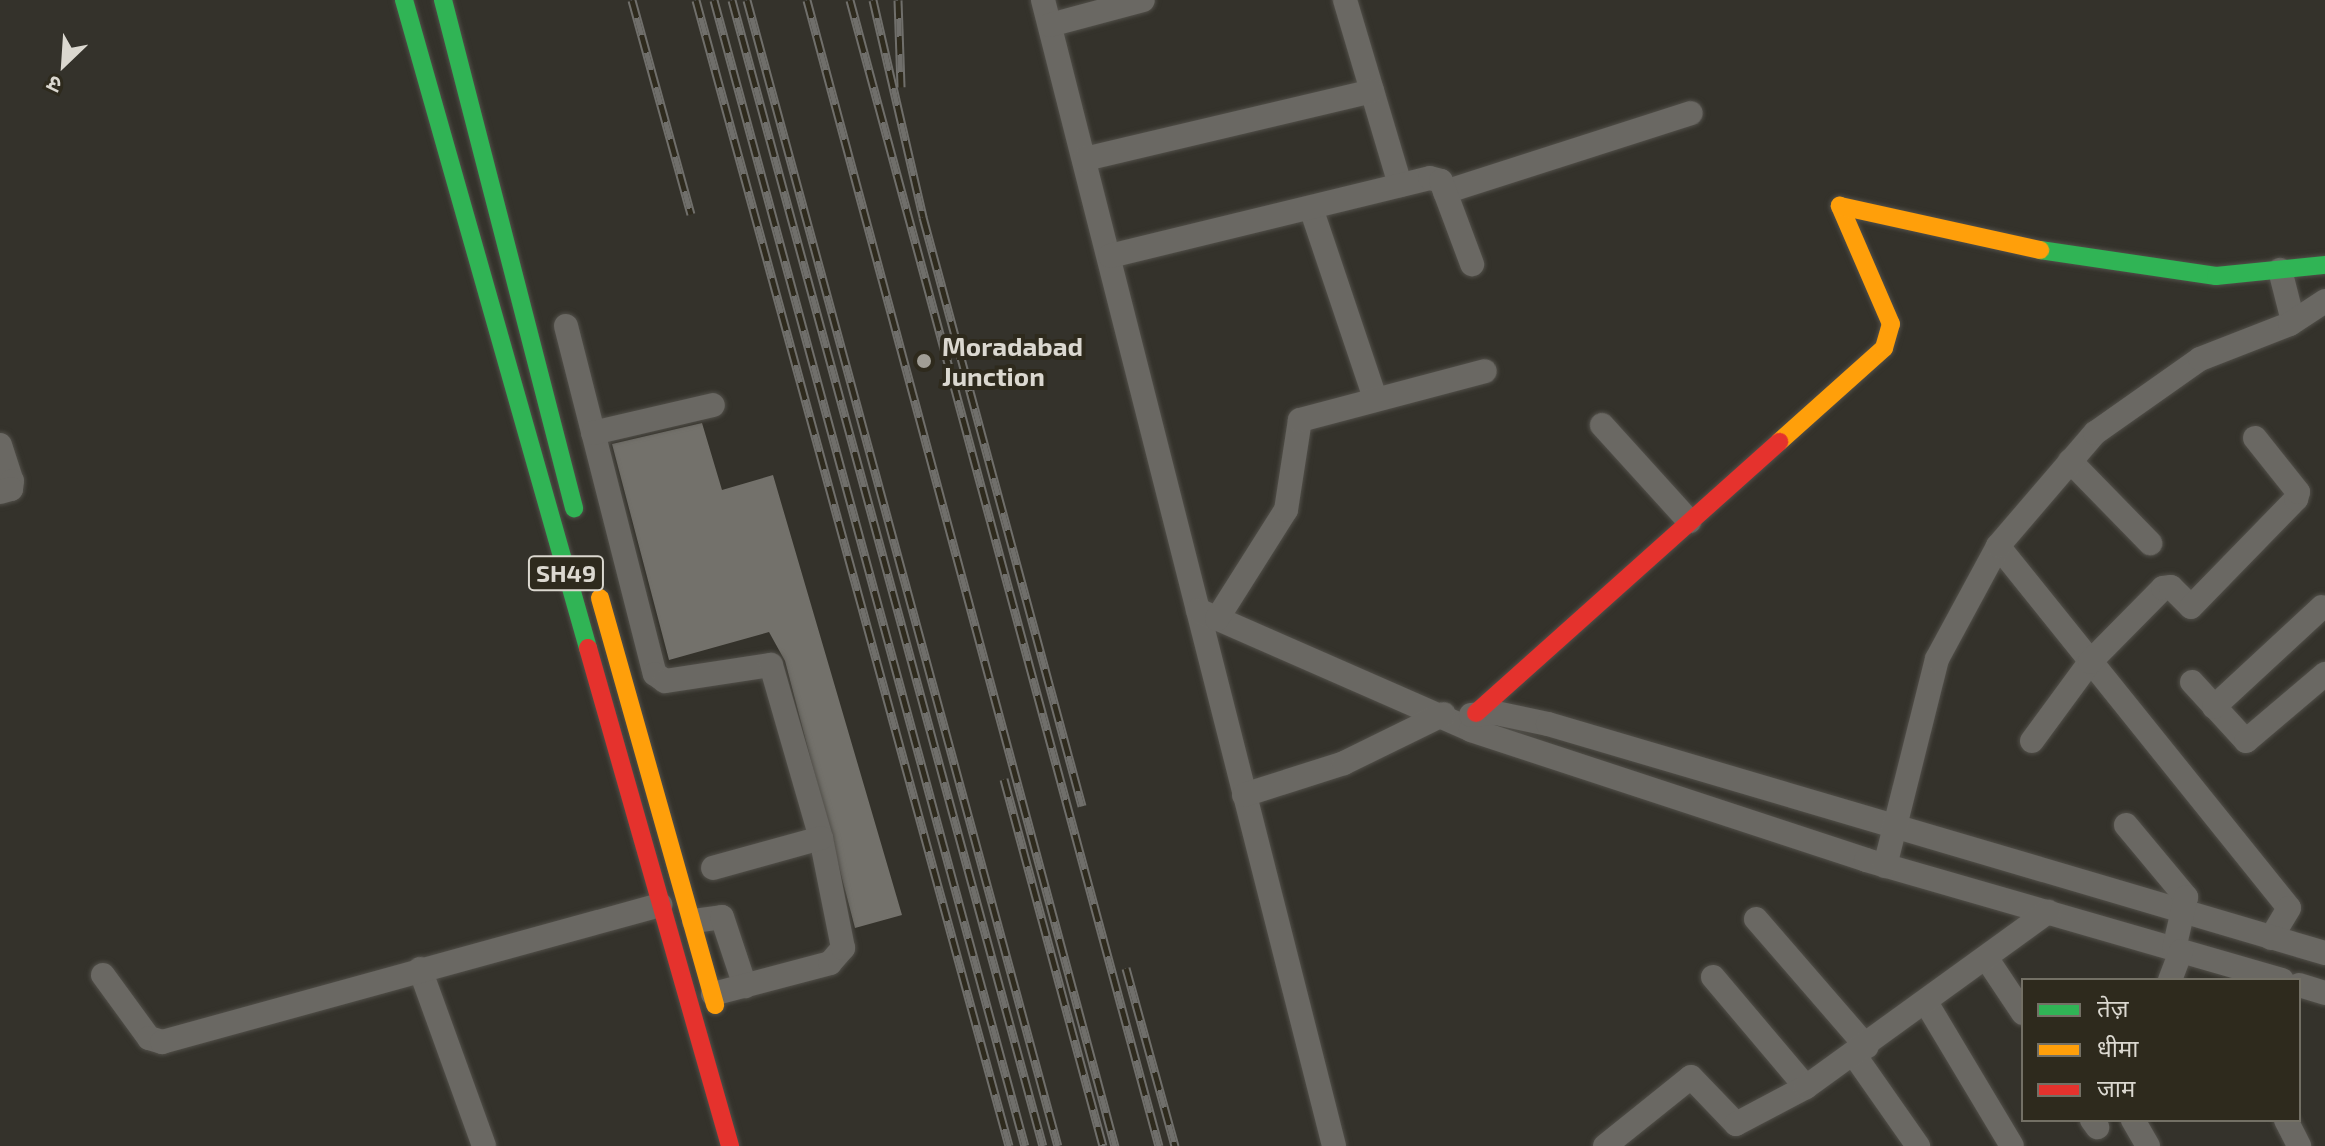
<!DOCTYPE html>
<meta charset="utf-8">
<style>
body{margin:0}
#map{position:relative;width:2325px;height:1146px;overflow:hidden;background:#34322b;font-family:"Exo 2","Noto Sans Devanagari",sans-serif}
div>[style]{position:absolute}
.building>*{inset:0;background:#73716b}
.roads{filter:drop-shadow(0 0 2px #514f49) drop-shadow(0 0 2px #514f49)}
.street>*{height:24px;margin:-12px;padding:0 12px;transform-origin:12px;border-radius:12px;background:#6a6863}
.fast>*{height:18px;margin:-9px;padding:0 9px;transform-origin:9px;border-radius:9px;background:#30b455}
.slow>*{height:18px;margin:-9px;padding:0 9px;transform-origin:9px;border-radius:9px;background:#ff9f0a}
.jam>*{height:18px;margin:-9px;padding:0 9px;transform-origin:9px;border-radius:9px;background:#e5322d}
.rail>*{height:9px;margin-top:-4.5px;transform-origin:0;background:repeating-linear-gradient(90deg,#2e2a1d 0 18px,#706f6b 0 36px);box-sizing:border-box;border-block:2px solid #706f6b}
.dots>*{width:22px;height:22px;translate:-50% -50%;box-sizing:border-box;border:4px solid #2e2a1d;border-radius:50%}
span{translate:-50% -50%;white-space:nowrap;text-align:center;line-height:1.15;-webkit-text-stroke:8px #2e2a1d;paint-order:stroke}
.shield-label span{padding:2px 6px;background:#2e2a1d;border:2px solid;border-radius:6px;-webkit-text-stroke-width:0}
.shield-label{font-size:24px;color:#dbd8d0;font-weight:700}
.poi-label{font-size:26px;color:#dbd8d0;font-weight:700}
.left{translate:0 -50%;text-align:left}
.legend{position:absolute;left:2021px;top:978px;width:280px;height:144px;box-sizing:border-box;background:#2e2a1d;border:2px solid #737065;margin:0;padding:10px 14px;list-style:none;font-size:24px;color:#dbd8d0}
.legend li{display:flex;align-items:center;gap:16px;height:40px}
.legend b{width:40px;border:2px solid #737065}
.north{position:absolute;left:24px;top:24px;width:80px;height:80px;-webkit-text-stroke:6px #2e2a1d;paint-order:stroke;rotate:205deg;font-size:22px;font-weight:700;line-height:32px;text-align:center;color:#dbd8d0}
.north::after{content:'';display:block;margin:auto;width:28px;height:36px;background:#dbd8d0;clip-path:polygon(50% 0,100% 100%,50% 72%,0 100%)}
</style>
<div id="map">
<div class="building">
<div style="clip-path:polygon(702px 423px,722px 490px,773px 475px,902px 915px,855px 928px,785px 661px,769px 632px,669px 660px,612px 444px)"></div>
</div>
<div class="roads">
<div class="street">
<div style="left:1043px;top:0;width:1182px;rotate:75.75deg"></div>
<div style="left:1345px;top:0;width:193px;rotate:73.4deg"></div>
<div style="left:1050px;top:25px;width:96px;rotate:-15deg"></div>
<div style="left:1085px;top:159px;width:295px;rotate:-13.3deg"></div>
<div style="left:1445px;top:192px;width:258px;rotate:-17.8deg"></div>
<div style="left:1311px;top:208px;width:200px;rotate:71.4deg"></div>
<div style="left:1110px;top:256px;width:329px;rotate:-13.7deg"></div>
<div style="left:1430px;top:178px;width:11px;rotate:15deg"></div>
<div style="left:1441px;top:181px;width:89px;rotate:69.5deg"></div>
<div style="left:2280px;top:270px;width:53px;rotate:75.7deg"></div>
<div style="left:566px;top:326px;width:359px;rotate:75.7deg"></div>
<div style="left:655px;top:674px;width:12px;rotate:35deg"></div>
<div style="left:665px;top:681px;width:107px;rotate:-8.6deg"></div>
<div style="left:771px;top:665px;width:180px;rotate:73.9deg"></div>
<div style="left:1602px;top:425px;width:130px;rotate:47.8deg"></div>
<div style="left:593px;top:433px;width:123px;rotate:-13.1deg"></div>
<div style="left:0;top:445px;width:38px;rotate:72deg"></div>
<div style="left:12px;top:481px;width:8px;rotate:97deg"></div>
<div style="left:11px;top:489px;width:11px;rotate:165deg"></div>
<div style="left:2070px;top:461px;width:115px;rotate:45.7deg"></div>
<div style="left:1998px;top:546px;width:464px;rotate:51.2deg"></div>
<div style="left:2289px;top:908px;width:35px;rotate:121deg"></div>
<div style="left:1198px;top:610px;width:298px;rotate:23.7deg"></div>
<div style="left:1471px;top:730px;width:416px;rotate:18.2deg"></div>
<div style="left:1866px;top:860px;width:433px;rotate:16.1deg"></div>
<div style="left:1217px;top:619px;width:129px;rotate:-57.7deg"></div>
<div style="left:1286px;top:510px;width:91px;rotate:-81.2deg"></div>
<div style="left:1300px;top:420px;width:191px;rotate:-14.8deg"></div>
<div style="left:2192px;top:682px;width:80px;rotate:47.5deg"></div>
<div style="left:2246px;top:741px;width:104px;rotate:-40.3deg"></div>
<div style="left:2214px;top:707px;width:147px;rotate:-42.8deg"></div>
<div style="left:1471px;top:715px;width:25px;rotate:-5deg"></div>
<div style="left:1496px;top:713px;width:53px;rotate:11.9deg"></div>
<div style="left:1548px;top:724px;width:810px;rotate:16.42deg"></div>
<div style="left:2032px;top:741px;width:98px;rotate:-53.7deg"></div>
<div style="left:2090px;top:662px;width:104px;rotate:-45.4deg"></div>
<div style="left:2163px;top:588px;width:8px;rotate:-7deg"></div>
<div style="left:2171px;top:587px;width:28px;rotate:45deg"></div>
<div style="left:2191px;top:607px;width:151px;rotate:-45.8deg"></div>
<div style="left:2296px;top:499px;width:7px;rotate:-74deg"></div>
<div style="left:2298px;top:492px;width:69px;rotate:-128.5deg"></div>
<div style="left:1244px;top:795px;width:105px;rotate:-17.7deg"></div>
<div style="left:1344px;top:763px;width:111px;rotate:-26.1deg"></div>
<div style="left:2126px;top:825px;width:94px;rotate:50.2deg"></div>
<div style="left:2186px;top:897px;width:53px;rotate:103deg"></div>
<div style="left:1885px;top:866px;width:213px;rotate:-75.9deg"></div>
<div style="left:1937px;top:659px;width:128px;rotate:-61.6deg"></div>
<div style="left:1998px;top:546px;width:149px;rotate:-49.4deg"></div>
<div style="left:2095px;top:433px;width:128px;rotate:-35.2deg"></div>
<div style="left:2200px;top:359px;width:97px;rotate:-21.3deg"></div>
<div style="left:2290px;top:324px;width:42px;rotate:-33.3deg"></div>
<div style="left:1756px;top:919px;width:169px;rotate:49.1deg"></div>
<div style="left:694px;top:921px;width:28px;rotate:-8deg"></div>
<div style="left:722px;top:917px;width:73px;rotate:71.6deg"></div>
<div style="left:1987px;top:959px;width:65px;rotate:56.3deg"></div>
<div style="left:420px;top:969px;width:188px;rotate:70.1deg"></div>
<div style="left:103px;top:975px;width:78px;rotate:53.9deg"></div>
<div style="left:149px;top:1038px;width:14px;rotate:17deg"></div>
<div style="left:162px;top:1042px;width:517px;rotate:-15.38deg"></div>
<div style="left:1713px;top:977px;width:144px;rotate:49.8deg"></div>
<div style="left:2170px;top:980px;width:31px;rotate:-69deg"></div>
<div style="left:2299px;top:985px;width:27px;rotate:17deg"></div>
<div style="left:713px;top:994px;width:121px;rotate:-14.8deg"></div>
<div style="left:830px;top:963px;width:20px;rotate:-49deg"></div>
<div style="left:843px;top:948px;width:112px;rotate:-101.3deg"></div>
<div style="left:821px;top:838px;width:112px;rotate:164.5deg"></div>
<div style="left:1927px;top:1004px;width:165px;rotate:59.1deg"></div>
<div style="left:1855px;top:1056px;width:110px;rotate:55deg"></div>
<div style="left:2092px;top:1120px;width:9px;rotate:54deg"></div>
<div style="left:2133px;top:1120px;width:30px;rotate:60deg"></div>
<div style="left:2286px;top:1120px;width:29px;rotate:63deg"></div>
<div style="left:1605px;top:1146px;width:110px;rotate:-38.7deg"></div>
<div style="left:1691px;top:1077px;width:65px;rotate:46.2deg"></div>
<div style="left:1736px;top:1124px;width:79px;rotate:-27.9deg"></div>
<div style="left:1806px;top:1087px;width:299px;rotate:-35.9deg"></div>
</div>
<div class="fast">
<div style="left:404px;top:0;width:674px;rotate:74.15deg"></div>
<div style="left:443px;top:0;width:525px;rotate:75.54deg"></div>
<div style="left:2040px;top:250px;width:178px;rotate:8.4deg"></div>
<div style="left:2216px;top:276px;width:110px;rotate:-5.8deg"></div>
</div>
<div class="slow">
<div style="left:1779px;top:442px;width:141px;rotate:-41.8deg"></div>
<div style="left:1884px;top:348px;width:25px;rotate:-74deg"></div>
<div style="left:1891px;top:324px;width:129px;rotate:-113.4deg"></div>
<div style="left:1840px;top:206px;width:205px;rotate:12.4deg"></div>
<div style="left:600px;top:598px;width:423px;rotate:74.2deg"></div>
</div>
<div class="jam">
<div style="left:588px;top:648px;width:518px;rotate:74.08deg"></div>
<div style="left:1476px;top:713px;width:407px;rotate:-41.8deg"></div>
</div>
</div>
<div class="rail">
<div style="left:632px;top:0;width:222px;rotate:74.6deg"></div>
<div style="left:696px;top:0;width:1188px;rotate:74.72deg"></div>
<div style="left:714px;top:0;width:1187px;rotate:74.82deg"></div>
<div style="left:732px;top:0;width:1187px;rotate:74.82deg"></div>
<div style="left:747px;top:0;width:1187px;rotate:74.82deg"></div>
<div style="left:807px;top:0;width:1187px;rotate:74.96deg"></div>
<div style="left:850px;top:0;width:1187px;rotate:74.91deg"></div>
<div style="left:873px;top:0;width:223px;rotate:77deg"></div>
<div style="left:923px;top:217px;width:610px;rotate:74.89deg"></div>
<div style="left:898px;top:0;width:87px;rotate:88deg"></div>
<div style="left:1004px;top:779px;width:380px;rotate:74.9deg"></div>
<div style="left:1126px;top:968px;width:185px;rotate:74.6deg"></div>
</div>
<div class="dots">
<div style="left:924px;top:361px;background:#a19e96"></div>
</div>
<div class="shield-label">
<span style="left:566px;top:573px">SH49</span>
</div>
<div class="poi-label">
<span class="left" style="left:942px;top:361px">Moradabad<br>Junction</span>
</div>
<ul class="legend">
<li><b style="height:10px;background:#30b455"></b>तेज़</li>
<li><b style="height:10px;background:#ff9f0a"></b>धीमा</li>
<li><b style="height:10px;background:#e5322d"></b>जाम</li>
</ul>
<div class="north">उ</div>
</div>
